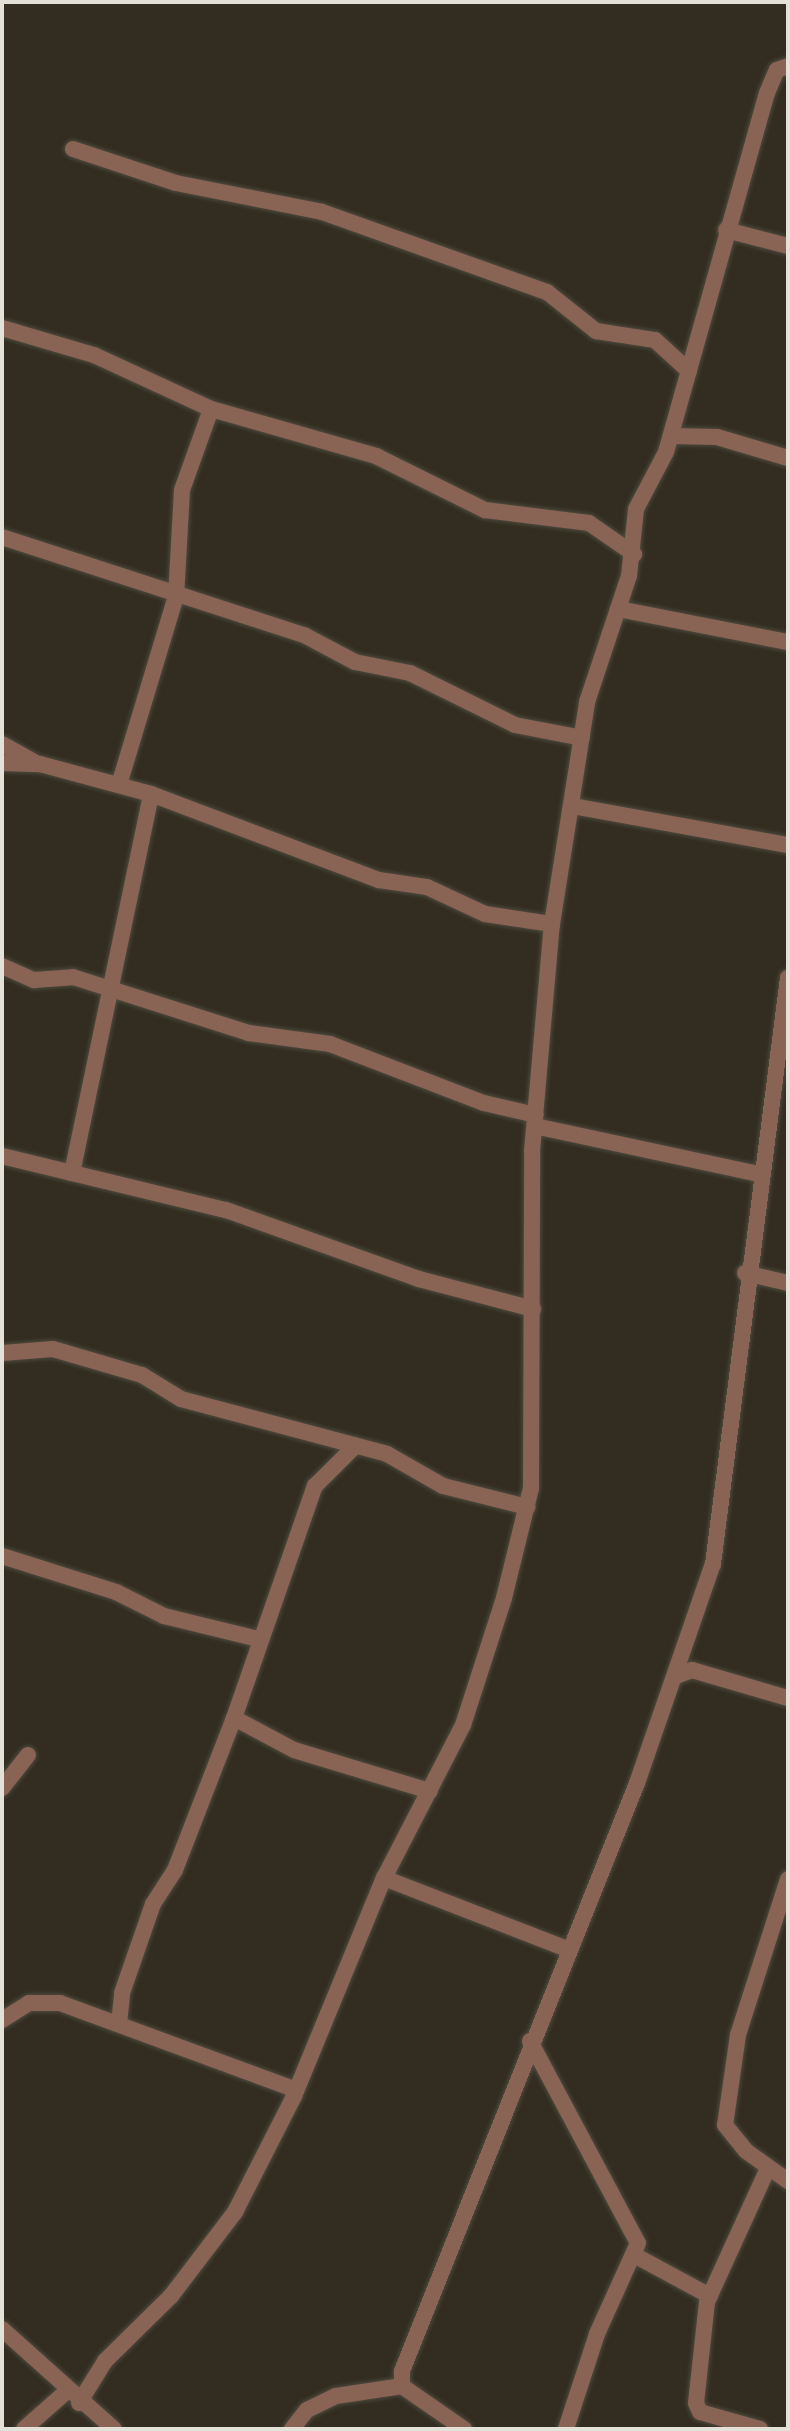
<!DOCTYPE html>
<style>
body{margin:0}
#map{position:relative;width:790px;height:2431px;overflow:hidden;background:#322d20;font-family:"Crimson Pro",serif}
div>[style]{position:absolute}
.roads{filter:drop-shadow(0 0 2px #4e4a3e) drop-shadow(0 0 2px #4e4a3e)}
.minor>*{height:16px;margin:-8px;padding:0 8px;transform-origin:8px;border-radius:8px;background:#896354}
span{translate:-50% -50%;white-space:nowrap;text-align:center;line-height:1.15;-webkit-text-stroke:6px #322d20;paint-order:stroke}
.frame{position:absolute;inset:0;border:4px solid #e4e1d9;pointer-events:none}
</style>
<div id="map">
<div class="roads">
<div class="minor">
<div style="left:73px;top:149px;width:108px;rotate:18.3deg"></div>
<div style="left:176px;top:183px;width:149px;rotate:11.2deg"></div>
<div style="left:322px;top:212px;width:239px;rotate:19.6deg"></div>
<div style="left:547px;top:292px;width:63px;rotate:38.5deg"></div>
<div style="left:596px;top:331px;width:60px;rotate:8.7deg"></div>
<div style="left:655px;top:340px;width:46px;rotate:42.4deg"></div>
<div style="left:726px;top:230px;width:64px;rotate:14.5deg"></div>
<div style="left:2px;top:328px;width:96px;rotate:16.4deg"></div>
<div style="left:94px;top:355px;width:129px;rotate:24.8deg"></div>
<div style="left:211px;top:409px;width:86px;rotate:109.7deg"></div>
<div style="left:182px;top:490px;width:106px;rotate:93.2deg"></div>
<div style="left:176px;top:596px;width:197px;rotate:106.8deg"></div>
<div style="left:211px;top:409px;width:172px;rotate:15.9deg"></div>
<div style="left:376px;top:456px;width:122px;rotate:26.4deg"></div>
<div style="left:485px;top:510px;width:105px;rotate:7.1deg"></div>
<div style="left:589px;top:523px;width:55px;rotate:34.6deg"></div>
<div style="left:671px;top:436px;width:46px;rotate:1.2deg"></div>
<div style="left:717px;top:437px;width:74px;rotate:16.5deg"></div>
<div style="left:2px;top:537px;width:318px;rotate:18deg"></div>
<div style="left:304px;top:635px;width:58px;rotate:27.9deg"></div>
<div style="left:355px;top:662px;width:56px;rotate:11.3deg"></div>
<div style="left:410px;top:673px;width:117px;rotate:26.3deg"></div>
<div style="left:515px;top:725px;width:68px;rotate:11deg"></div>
<div style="left:618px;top:609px;width:173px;rotate:11deg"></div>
<div style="left:2px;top:744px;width:38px;rotate:29deg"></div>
<div style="left:2px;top:763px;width:38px;rotate:2deg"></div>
<div style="left:40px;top:764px;width:115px;rotate:15.1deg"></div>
<div style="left:151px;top:794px;width:244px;rotate:20.7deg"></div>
<div style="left:379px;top:880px;width:49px;rotate:8.3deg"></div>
<div style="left:427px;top:887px;width:64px;rotate:25deg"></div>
<div style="left:485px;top:914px;width:68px;rotate:8.5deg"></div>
<div style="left:573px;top:806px;width:219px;rotate:10.3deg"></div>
<div style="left:2px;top:966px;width:35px;rotate:24deg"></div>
<div style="left:34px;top:980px;width:39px;rotate:-4deg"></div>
<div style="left:73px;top:977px;width:185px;rotate:17.7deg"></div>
<div style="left:249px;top:1033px;width:82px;rotate:7.7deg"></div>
<div style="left:330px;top:1044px;width:165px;rotate:21deg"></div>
<div style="left:484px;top:1103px;width:53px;rotate:13deg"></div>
<div style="left:535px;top:1126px;width:228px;rotate:12.1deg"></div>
<div style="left:2px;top:1156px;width:230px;rotate:13.6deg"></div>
<div style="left:226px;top:1210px;width:205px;rotate:19.7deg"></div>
<div style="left:419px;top:1279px;width:118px;rotate:14.7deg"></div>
<div style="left:72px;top:1173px;width:387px;rotate:-78.2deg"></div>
<div style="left:745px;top:1273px;width:44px;rotate:13.1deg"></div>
<div style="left:2px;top:1353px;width:51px;rotate:-4.5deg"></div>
<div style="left:53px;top:1349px;width:93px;rotate:16.3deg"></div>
<div style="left:142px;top:1375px;width:46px;rotate:31.6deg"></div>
<div style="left:181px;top:1399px;width:213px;rotate:14.9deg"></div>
<div style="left:387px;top:1454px;width:64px;rotate:29.7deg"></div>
<div style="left:443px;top:1486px;width:87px;rotate:14deg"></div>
<div style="left:2px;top:1556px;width:120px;rotate:17.5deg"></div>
<div style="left:116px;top:1592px;width:54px;rotate:26.6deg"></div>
<div style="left:164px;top:1616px;width:97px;rotate:13.7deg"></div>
<div style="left:676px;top:1676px;width:17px;rotate:-21deg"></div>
<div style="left:692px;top:1670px;width:100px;rotate:16.3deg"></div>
<div style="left:234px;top:1718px;width:68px;rotate:28.1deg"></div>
<div style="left:294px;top:1750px;width:142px;rotate:16.8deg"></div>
<div style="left:2px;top:1788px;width:42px;rotate:-51.8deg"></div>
<div style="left:384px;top:1878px;width:196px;rotate:21.2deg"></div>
<div style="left:788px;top:1879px;width:164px;rotate:107.8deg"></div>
<div style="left:738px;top:2035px;width:91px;rotate:98.2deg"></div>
<div style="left:725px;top:2125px;width:33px;rotate:51deg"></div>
<div style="left:746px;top:2151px;width:52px;rotate:35.5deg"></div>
<div style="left:2px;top:2020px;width:32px;rotate:-32deg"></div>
<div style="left:29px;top:2003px;width:31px"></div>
<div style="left:60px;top:2003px;width:252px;rotate:20.2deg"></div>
<div style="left:119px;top:2024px;width:31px;rotate:-84deg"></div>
<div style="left:122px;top:1993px;width:94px;rotate:-70.8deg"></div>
<div style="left:153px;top:1904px;width:40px;rotate:-57.1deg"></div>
<div style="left:175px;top:1870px;width:163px;rotate:-68.8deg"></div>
<div style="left:234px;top:1718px;width:246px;rotate:-70.8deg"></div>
<div style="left:315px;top:1486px;width:57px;rotate:-45deg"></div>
<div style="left:530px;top:2041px;width:229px;rotate:61.9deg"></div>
<div style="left:638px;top:2243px;width:100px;rotate:114.3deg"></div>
<div style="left:597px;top:2334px;width:100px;rotate:108.1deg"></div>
<div style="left:636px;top:2256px;width:84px;rotate:28.4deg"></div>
<div style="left:2px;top:2329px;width:150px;rotate:41.8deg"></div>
<div style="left:79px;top:2403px;width:49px;rotate:-58.2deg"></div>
<div style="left:105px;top:2361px;width:93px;rotate:-44.6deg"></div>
<div style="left:171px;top:2296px;width:106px;rotate:-52.7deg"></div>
<div style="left:235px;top:2212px;width:130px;rotate:-63deg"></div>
<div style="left:294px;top:2096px;width:236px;rotate:-67.6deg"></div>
<div style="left:384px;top:1878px;width:172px;rotate:-62.7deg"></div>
<div style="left:463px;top:1725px;width:133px;rotate:-72.1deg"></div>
<div style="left:504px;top:1598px;width:113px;rotate:-76.2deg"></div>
<div style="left:531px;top:1488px;width:337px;rotate:-89.8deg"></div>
<div style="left:532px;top:1151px;width:228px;rotate:-85deg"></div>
<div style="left:552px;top:924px;width:225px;rotate:-81deg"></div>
<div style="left:587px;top:702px;width:133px;rotate:-71.6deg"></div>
<div style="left:629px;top:576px;width:67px;rotate:-84deg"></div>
<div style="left:636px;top:509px;width:64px;rotate:-62.2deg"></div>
<div style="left:666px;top:452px;width:373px;rotate:-74.3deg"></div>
<div style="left:767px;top:93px;width:25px;rotate:-67deg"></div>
<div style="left:777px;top:70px;width:12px;rotate:-20deg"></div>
<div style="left:24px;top:2429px;width:57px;rotate:-41.5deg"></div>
<div style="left:292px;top:2429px;width:24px;rotate:-52deg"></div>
<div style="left:307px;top:2410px;width:32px;rotate:-26deg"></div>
<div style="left:336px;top:2396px;width:67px;rotate:-8.6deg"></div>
<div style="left:464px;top:2429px;width:75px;rotate:-145.3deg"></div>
<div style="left:402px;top:2386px;width:15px;rotate:-90deg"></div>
<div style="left:402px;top:2371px;width:633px;rotate:-68.22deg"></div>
<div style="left:637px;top:1783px;width:232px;rotate:-70.9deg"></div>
<div style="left:713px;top:1564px;width:591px;rotate:-82.71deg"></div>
<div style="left:760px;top:2429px;width:62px;rotate:-164.2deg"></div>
<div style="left:700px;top:2412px;width:10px;rotate:-114deg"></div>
<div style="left:696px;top:2403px;width:102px;rotate:-83.8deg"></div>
<div style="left:707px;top:2302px;width:147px;rotate:-65.5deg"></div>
</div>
</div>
<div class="frame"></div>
</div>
